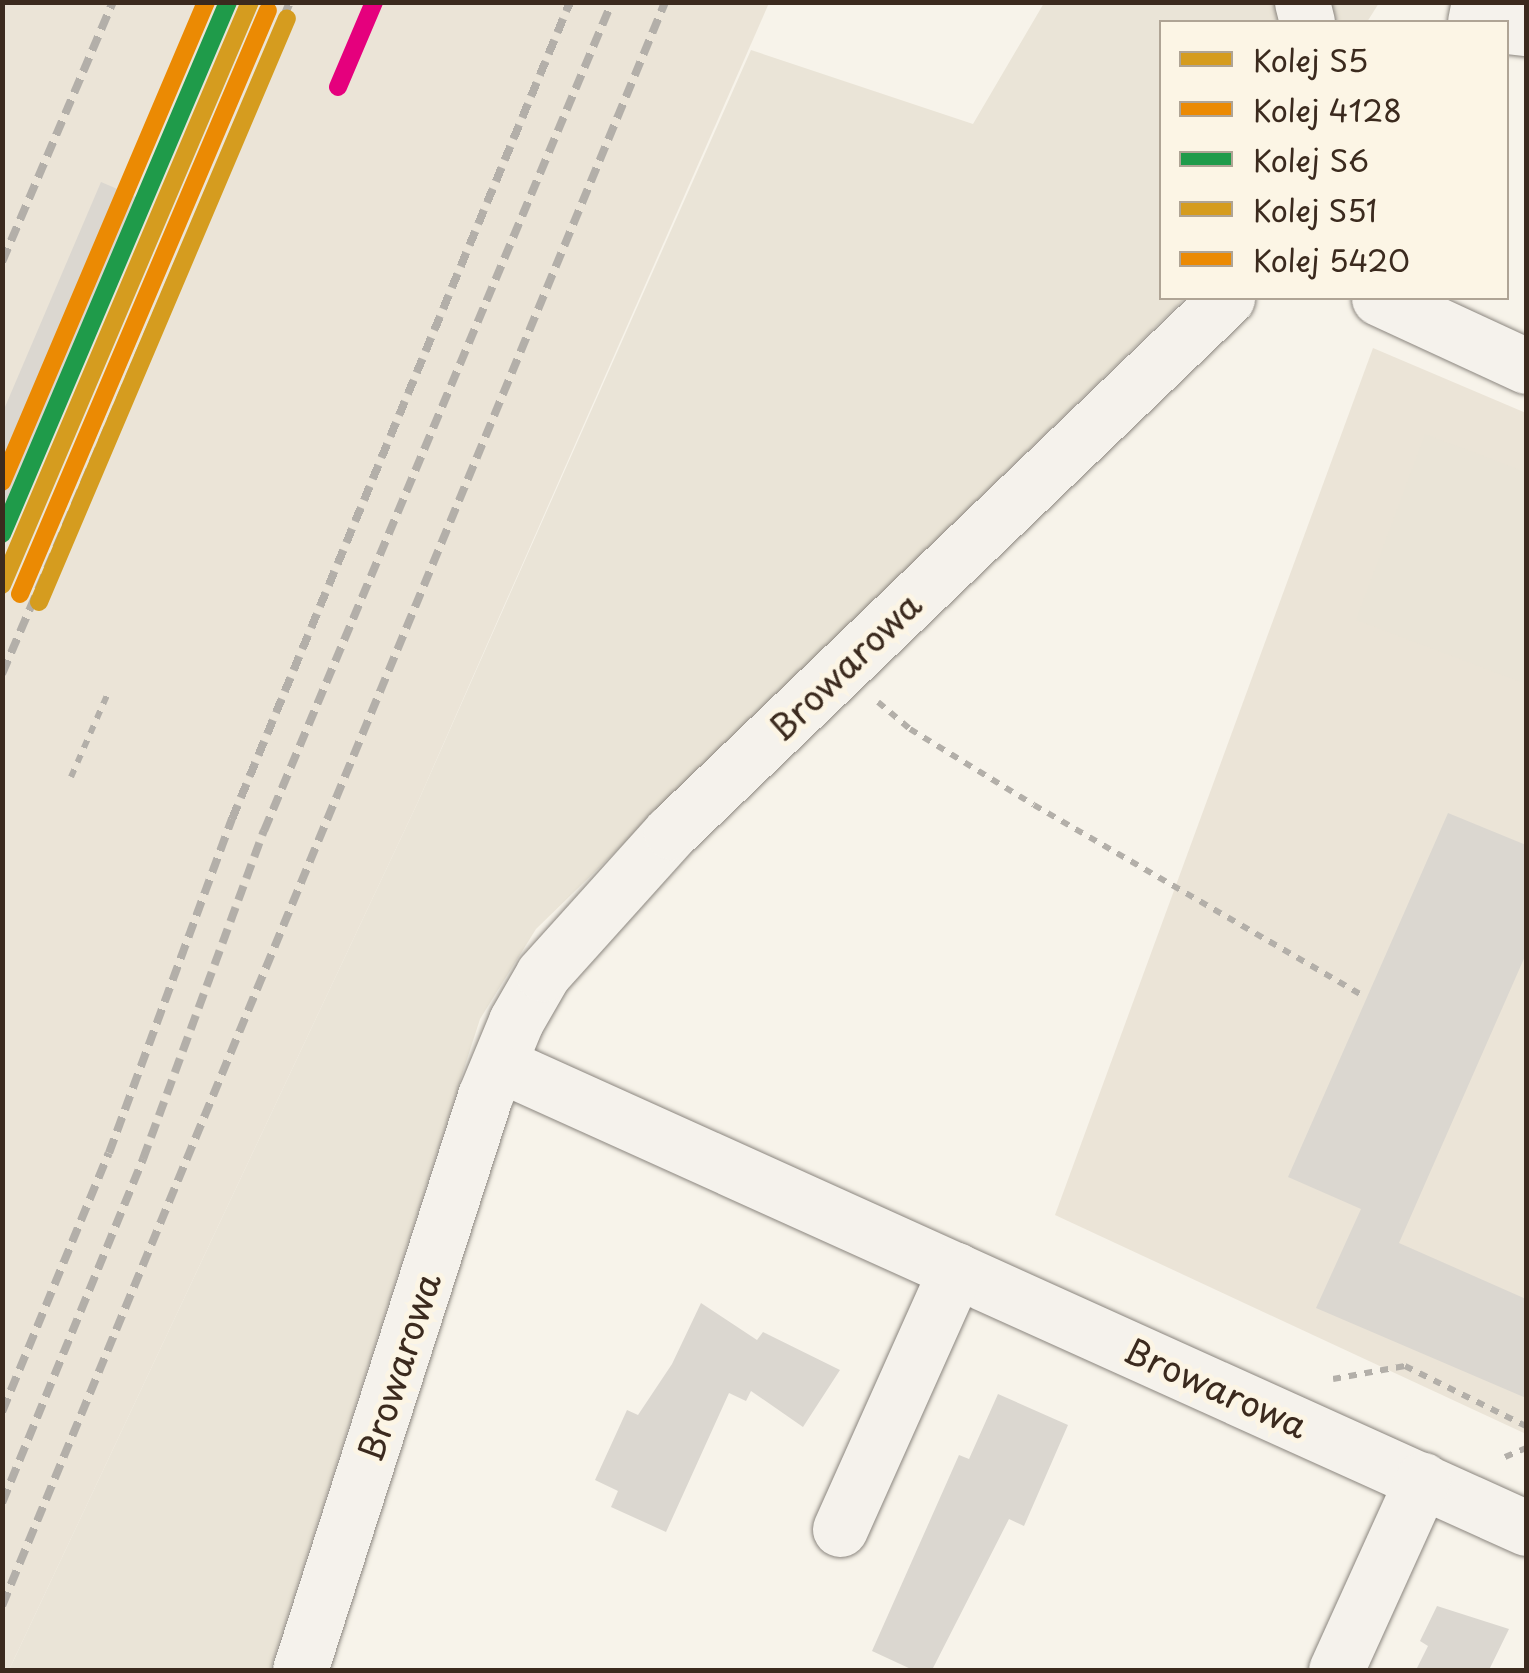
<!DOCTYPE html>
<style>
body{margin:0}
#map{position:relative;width:1529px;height:1673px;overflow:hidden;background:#f7f3ea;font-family:"Playpen Sans",sans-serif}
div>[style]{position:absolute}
.built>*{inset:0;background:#ebe4d7}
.green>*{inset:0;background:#eae4d7}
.building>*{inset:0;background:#dbd7d0}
.path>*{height:6px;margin-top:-3px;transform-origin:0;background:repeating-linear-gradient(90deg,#b3afa9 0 8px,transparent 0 16px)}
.roads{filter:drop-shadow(0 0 2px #8b867f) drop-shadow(0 0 2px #8b867f)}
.minor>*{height:55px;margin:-27.5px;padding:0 27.5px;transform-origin:27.5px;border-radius:27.5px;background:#f5f2ec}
.rail>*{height:8px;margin-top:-4px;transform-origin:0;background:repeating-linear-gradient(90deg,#b3afa9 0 15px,transparent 0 23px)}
.rail-1>*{height:18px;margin:-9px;padding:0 9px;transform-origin:9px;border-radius:9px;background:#d59c1f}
.rail-2>*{height:18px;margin:-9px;padding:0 9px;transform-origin:9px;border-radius:9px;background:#eb8a03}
.rail-3>*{height:18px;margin:-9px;padding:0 9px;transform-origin:9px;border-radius:9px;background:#1f9b4a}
.rail-4>*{height:18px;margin:-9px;padding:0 9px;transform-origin:9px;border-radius:9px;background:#d59c1f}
.rail-5>*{height:18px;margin:-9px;padding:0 9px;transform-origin:9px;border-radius:9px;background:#eb8a03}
.rail-6>*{height:18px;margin:-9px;padding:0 9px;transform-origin:9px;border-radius:9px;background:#e5007d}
span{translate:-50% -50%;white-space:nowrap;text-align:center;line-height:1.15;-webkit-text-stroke:10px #fcf5e5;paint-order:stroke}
.street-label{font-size:35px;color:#3b2a1e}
.frame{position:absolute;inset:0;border:5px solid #3b2a1e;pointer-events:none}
.legend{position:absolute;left:1159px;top:20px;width:350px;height:280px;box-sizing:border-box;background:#fcf5e5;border:2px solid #afa495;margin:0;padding:12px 18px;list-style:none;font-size:30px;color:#3b2a1e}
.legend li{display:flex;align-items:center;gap:20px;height:50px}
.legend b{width:50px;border:2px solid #afa495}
</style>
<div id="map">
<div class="built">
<div style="clip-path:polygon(3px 3px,769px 3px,417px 804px,9px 1670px,3px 1670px)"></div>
<div style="clip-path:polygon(1373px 348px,1526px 413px,1526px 1434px,1055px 1215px)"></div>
</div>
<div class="green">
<div style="clip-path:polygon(1044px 3px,1379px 3px,1367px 22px,1162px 22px,1162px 298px,1185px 298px,536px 929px,480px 1019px,270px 1670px,9px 1670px,417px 804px,751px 50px,973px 124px)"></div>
<div style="clip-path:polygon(1425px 434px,1526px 472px,1526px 684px,1356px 620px)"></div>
</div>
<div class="building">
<div style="clip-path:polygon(101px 182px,150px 203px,2px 550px,2px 414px)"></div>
<div style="clip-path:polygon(1448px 813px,1526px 845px,1526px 954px,1399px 1243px,1526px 1299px,1526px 1398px,1316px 1308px,1361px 1209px,1288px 1177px)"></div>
<div style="clip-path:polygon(701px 1303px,757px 1340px,763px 1332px,840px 1370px,803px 1427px,751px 1391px,746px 1401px,729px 1393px,666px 1532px,611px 1507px,618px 1491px,595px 1480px,627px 1410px,638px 1415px,672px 1364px)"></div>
<div style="clip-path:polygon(998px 1394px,1068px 1425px,1024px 1526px,1009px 1519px,932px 1670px,913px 1670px,872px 1651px,959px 1455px,969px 1459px)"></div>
<div style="clip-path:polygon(1437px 1606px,1509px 1629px,1489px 1670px,1416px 1670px,1428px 1646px,1420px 1641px)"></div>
</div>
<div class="path">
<div style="left:878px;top:702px;width:42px;rotate:40.2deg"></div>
<div style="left:910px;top:729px;width:145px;rotate:31.5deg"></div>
<div style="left:1034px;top:805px;width:377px;rotate:30.1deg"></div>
<div style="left:71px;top:777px;width:94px;rotate:-66.2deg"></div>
<div style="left:1333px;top:1379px;width:73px;rotate:-10.2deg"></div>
<div style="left:1405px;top:1366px;width:135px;rotate:26.4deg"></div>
<div style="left:1505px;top:1457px;width:23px;rotate:-23deg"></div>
</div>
<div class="roads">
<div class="minor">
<div style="left:1302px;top:2px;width:21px;rotate:76deg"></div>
<div style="left:1475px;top:22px;width:20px;rotate:-79deg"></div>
<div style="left:1506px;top:26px;width:20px;rotate:6deg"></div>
<div style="left:1379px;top:298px;width:162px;rotate:24.8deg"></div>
<div style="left:499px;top:1064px;width:1127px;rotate:24.31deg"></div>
<div style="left:840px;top:1529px;width:284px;rotate:-65.9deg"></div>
<div style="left:300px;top:1670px;width:603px;rotate:-72.14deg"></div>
<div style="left:485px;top:1096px;width:81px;rotate:-67.5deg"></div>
<div style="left:516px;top:1021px;width:54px;rotate:-60.1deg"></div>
<div style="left:543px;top:974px;width:191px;rotate:-48deg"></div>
<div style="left:671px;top:832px;width:771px;rotate:-43.84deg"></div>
<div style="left:1336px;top:1670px;width:209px;rotate:-65.6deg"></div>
</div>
</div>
<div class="rail">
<div style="left:2px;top:262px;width:283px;rotate:-66.9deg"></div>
<div style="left:2px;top:674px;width:731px;rotate:-66.8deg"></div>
<div style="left:2px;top:1412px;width:280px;rotate:-67.6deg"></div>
<div style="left:109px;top:1153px;width:356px;rotate:-69.8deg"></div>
<div style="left:232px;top:819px;width:884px;rotate:-67.52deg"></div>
<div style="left:2px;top:1503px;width:372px;rotate:-67.7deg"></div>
<div style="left:143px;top:1159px;width:350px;rotate:-69.8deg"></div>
<div style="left:264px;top:831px;width:899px;rotate:-67.23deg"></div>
<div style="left:2px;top:1606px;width:1736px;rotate:-67.54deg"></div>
</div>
<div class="rail-1">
<div style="left:2px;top:585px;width:634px;rotate:-66.96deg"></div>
</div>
<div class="rail-2">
<div style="left:20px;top:594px;width:634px;rotate:-66.99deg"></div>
</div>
<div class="rail-3">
<div style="left:2px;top:534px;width:578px;rotate:-66.98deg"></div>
</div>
<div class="rail-4">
<div style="left:39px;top:602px;width:634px;rotate:-66.99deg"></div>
</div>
<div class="rail-5">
<div style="left:2px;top:482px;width:522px;rotate:-66.97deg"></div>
</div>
<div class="rail-6">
<div style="left:338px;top:87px;width:92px;rotate:-67deg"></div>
</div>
<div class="street-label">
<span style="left:844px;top:666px;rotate:-44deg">Browarowa</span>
<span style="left:398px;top:1367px;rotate:-72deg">Browarowa</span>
<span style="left:1216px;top:1387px;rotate:24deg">Browarowa</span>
</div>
<div class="frame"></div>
<ul class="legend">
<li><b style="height:12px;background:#d59c1f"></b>Kolej S5</li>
<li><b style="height:12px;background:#eb8a03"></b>Kolej 4128</li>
<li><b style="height:12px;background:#1f9b4a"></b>Kolej S6</li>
<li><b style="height:12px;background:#d59c1f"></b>Kolej S51</li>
<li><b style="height:12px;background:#eb8a03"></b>Kolej 5420</li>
</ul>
</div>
